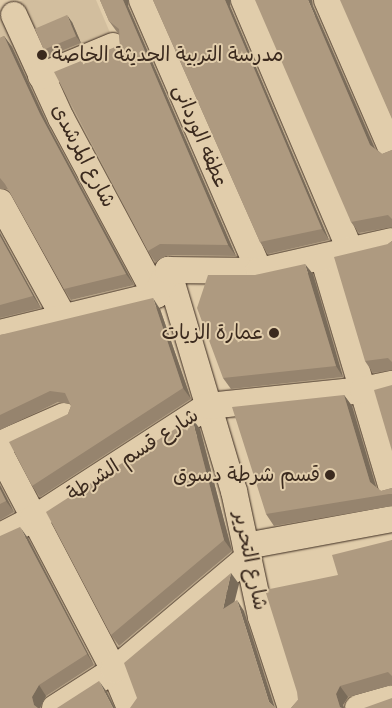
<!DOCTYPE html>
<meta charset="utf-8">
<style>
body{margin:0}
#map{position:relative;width:392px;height:708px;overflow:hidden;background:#e1cdab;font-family:Mynerve,"Playpen Sans Arabic",sans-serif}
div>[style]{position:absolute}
.built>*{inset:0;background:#d2be9e}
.roads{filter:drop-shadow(0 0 1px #3b2a1e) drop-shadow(0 0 1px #3b2a1e)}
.minor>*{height:26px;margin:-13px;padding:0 13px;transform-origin:13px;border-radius:13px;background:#e1cdab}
.wall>*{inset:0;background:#96846e}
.shaded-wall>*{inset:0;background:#7a6c5a}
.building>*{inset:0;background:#ae9a80;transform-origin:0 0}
.dots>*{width:14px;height:14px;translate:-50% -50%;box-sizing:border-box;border:2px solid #e1cdab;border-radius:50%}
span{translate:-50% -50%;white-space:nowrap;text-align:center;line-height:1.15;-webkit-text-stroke:4px #e1cdab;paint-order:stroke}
.poi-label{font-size:20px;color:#3b2a1e}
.left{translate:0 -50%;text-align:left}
.right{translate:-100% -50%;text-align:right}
.street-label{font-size:20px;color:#3b2a1e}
</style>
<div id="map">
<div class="built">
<div style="clip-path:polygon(23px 0,96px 0,114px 42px,0 91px,0 10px)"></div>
</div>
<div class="roads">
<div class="minor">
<div style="left:142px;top:0;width:295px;rotate:66.6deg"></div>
<div style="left:244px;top:0;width:272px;rotate:67deg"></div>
<div style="left:327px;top:0;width:163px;rotate:66.6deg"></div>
<div style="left:14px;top:15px;width:113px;rotate:65.5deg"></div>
<div style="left:61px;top:118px;width:201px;rotate:61.8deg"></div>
<div style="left:41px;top:76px;width:78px;rotate:-22.6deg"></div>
<div style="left:0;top:202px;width:130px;rotate:61.1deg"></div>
<div style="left:323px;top:257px;width:241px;rotate:73.4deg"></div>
<div style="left:168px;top:270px;width:231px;rotate:73.4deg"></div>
<div style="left:234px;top:491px;width:129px;rotate:77.9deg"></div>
<div style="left:261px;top:617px;width:96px;rotate:71.8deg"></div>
<div style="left:0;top:333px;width:161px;rotate:-13.7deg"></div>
<div style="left:156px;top:295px;width:28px;rotate:-64deg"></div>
<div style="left:168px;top:270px;width:91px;rotate:0.6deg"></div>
<div style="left:259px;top:271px;width:136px;rotate:-12.7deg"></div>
<div style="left:0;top:444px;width:70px;rotate:-23.6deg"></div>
<div style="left:0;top:453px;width:245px;rotate:62.3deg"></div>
<div style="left:114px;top:670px;width:41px;rotate:67.2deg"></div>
<div style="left:0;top:536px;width:37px;rotate:-27deg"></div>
<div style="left:33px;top:519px;width:208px;rotate:-32.9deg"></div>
<div style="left:208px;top:406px;width:156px;rotate:-5.9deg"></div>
<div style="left:363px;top:390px;width:30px;rotate:-12deg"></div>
<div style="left:246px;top:546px;width:148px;rotate:-10.5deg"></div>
<div style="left:55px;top:708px;width:70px;rotate:-32.8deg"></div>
<div style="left:114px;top:670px;width:175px;rotate:-40.1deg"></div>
<div style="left:358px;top:708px;width:35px;rotate:-16deg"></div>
</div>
</div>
<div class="wall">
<div style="clip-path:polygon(100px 0,129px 0,128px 6px,236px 256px,168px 255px,155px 262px,148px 251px,120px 45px,119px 34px,117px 32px,109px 21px)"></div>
<div style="clip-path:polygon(153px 0,231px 0,230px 6px,329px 240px,268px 254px,260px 242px)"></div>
<div style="clip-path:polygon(313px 6px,375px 148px,382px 154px,392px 150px,392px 227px,359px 233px,351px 222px)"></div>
<div style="clip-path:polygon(72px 22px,81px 43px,49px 56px,44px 49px)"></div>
<div style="clip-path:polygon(4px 36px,12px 47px,48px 125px,134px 285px,71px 300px,64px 289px,10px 191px,7px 189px,0 189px,0 38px)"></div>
<div style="clip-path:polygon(0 233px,41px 308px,0 318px)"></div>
<div style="clip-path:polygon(392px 241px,392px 370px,373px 373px,365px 361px,388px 244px)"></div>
<div style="clip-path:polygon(313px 274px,343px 377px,231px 389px,223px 378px,255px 275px)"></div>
<div style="clip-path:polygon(160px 309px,191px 399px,40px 497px,32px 486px,68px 414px,71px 406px,70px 404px,58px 402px,0 430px,0 335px)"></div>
<div style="clip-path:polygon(344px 395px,352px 406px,376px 487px,381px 491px,392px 488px,392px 506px,274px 526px,266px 514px)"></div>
<div style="clip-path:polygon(200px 429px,232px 551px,119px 646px,111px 635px)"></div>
<div style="clip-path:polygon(0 485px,14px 512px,0 520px)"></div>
<div style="clip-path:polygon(28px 538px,94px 665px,46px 696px,40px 708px,0 708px)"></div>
<div style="clip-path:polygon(392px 540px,392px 685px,348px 697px,343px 705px,344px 708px,291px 708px,298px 700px,338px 575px)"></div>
</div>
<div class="shaded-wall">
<div style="clip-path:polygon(123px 0,129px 0,128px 6px,236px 256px,228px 245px)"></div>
<div style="clip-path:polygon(225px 0,231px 0,230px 6px,329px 240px,322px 229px)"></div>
<div style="clip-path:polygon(308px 0,312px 0,313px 6px,378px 156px,370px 145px)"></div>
<div style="clip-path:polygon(67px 15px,72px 22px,81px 43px,76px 36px)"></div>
<div style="clip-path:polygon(4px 36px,12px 47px,48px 125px,134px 285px,126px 274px,40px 114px)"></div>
<div style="clip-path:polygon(0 233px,41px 308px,33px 296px,0 236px)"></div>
<div style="clip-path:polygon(305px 264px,313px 274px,343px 377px,336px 366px)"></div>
<div style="clip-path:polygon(153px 298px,160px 309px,191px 399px,183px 388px)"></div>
<div style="clip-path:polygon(344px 395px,352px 406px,378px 493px,370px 482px)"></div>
<div style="clip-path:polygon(192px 418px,200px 429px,232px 551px,224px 540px)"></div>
<div style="clip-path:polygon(0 485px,14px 512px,6px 501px,0 489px)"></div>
<div style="clip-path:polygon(20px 527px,28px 538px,94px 665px,87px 654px)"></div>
<div style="clip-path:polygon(231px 573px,239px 584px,230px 620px,223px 609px)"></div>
<div style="clip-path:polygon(237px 600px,244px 611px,275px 708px,269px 702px)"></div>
<div style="clip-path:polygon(99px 681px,107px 692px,115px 708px,113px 708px)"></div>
<div style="clip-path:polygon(39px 685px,46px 696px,40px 708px,37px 708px,34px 705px,32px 697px)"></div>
<div style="clip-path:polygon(340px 686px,348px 697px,343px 705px,344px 708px,340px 708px,336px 694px)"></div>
</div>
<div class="building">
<div style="clip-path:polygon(100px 0,123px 0,228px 245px,160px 244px,148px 251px,54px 72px,120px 45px,119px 29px,109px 21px)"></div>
<div style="clip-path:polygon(153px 0,225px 0,322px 229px,260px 242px)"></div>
<div style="clip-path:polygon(255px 0,308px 0,370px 145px,382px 154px,392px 150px,392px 219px,388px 215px,351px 222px)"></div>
<div style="clip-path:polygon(340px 0,392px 0,392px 119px)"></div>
<div style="left:67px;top:15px;width:23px;height:35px;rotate:67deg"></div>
<div style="clip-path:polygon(4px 36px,40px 114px,126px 274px,64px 289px,5px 184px,0 178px,0 38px)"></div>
<div style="clip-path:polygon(0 236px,33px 296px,0 305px)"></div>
<div style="clip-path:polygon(392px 241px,392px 362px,388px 358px,365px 361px,334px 257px,388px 244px)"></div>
<div style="clip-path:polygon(305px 264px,336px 366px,223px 378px,197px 308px,208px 275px,255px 275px)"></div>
<div style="clip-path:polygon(153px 298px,183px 388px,32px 486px,9px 442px,68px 414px,71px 406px,65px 393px,50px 391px,0 415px,0 335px)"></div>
<div style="clip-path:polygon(392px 385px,392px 451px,374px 390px)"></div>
<div style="clip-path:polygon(344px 395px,370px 482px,381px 491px,392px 488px,392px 494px,389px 494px,266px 514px,232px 407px)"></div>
<div style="clip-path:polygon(192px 418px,224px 540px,111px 635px,46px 512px)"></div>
<div style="clip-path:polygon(0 489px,6px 501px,0 504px)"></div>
<div style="clip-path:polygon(20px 527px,87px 654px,39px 685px,32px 697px,34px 705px,38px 708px,0 708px,0 536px)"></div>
<div style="clip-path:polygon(392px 540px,392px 676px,388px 672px,340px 686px,336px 694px,340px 707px,342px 708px,291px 708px,298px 700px,297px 692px,265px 590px,338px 575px,332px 555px)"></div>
<div style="clip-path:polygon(231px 573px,223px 609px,237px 600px,269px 702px,276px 708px,130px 708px,137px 698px,124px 663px)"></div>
<div style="clip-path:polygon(99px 681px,113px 708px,57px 708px)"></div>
<div style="clip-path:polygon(392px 698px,392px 708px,364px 708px)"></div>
</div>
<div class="dots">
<div style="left:42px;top:55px;background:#3b2a1e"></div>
<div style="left:274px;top:333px;background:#3b2a1e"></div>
<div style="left:330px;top:475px;background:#3b2a1e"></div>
</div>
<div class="poi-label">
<span class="left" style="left:52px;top:55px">مدرسة التربية الحديثة الخاصة</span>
<span class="right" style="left:264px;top:333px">عمارة الزيات</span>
<span class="right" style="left:320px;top:475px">قسم شرطة دسوق</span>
</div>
<div class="street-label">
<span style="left:200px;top:136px;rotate:67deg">عطفه الوردانى</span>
<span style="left:83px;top:156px;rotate:62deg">شارع المرشدى</span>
<span style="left:133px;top:455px;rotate:-33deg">شارع قسم الشرطة</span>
<span style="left:250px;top:561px;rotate:78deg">شارع التحرير</span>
</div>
</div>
